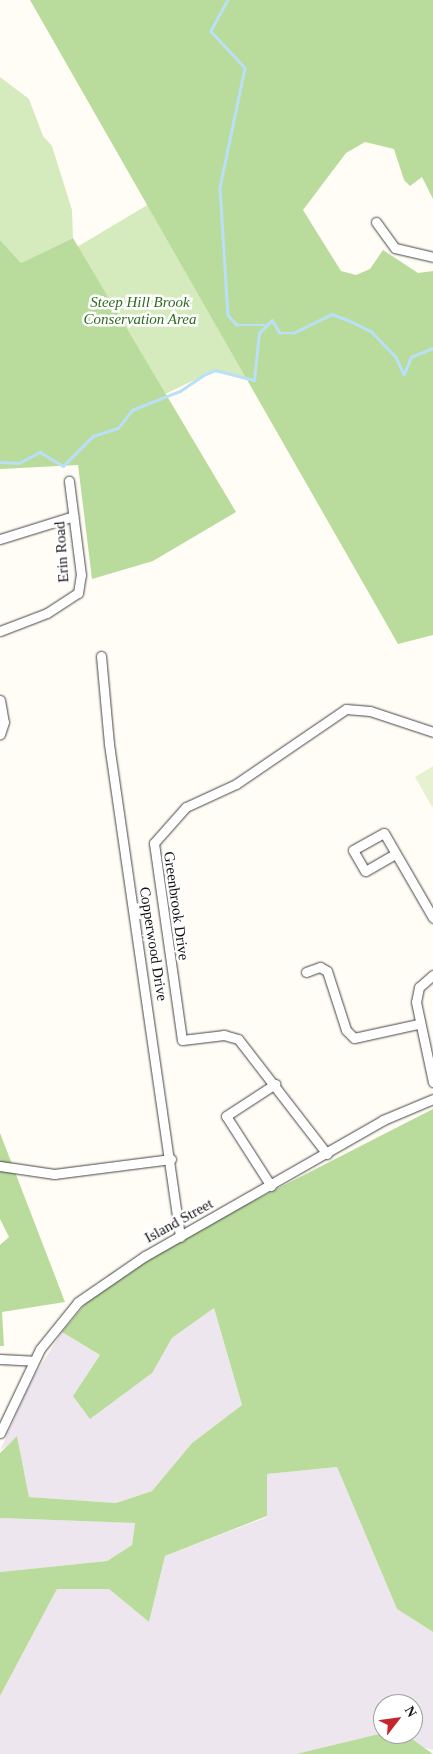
<!DOCTYPE html>
<style>
body{margin:0}
#map{position:relative;width:433px;height:1754px;overflow:hidden;background:#fffdf5;font-family:Georgia,serif}
div>[style]{position:absolute}
.industrial>*{inset:0;background:#eee6ef}
.green>*{inset:0;background:#d5ebbd}
.forest>*{inset:0;background:#b9dc9c}
.pitch>*{inset:0;background:#e6f2cf}
.stream>*{height:2.5px;margin:-1.25px;padding:0 1.25px;transform-origin:1.25px;border-radius:1.25px;background:#b9e0f7}
.roads{filter:drop-shadow(0 0 1px #444) drop-shadow(0 0 1px #444)}
.minor>*{height:9px;margin:-4.5px;padding:0 4.5px;transform-origin:4.5px;border-radius:4.5px;background:#fff}
span{translate:-50% -50%;white-space:nowrap;text-align:center;line-height:1.15;-webkit-text-stroke:5px #fff;paint-order:stroke}
.park-label{font-size:15px;color:#2f6b1f;font-style:italic}
.street-label{font-size:15px;color:#111}
.north{position:absolute;left:373px;top:1694px;width:50px;height:50px;box-sizing:border-box;background:#fff;border:1px solid #a0a0a0;border-radius:50%;rotate:60deg;font-size:14px;font-weight:700;line-height:20px;text-align:center;color:#111}
.north::after{content:'';display:block;margin:auto;width:18px;height:22px;background:#c4262e;clip-path:polygon(50% 0,100% 100%,50% 72%,0 100%)}
</style>
<div id="map">
<div class="industrial">
<div style="clip-path:polygon(214px 1308px,242px 1405px,192px 1443px,152px 1491px,116px 1503px,29px 1497px,17px 1437px,0 1451px,31px 1381px,62px 1332px,100px 1355px,73px 1396px,151px 1373px,172px 1338px)"></div>
<div style="clip-path:polygon(337px 1467px,397px 1609px,433px 1632px,433px 1750px,417px 1746px,405px 1734px,413px 1734px,413px 1704px,383px 1704px,383px 1733px,296px 1754px,0 1754px,0 1696px,57px 1589px,109px 1589px,149px 1622px,165px 1556px,267px 1517px,266px 1474px)"></div>
<div style="clip-path:polygon(0 1518px,135px 1523px,132px 1545px,107px 1561px,0 1572px)"></div>
</div>
<div class="green">
<div style="clip-path:polygon(0 77px,29px 99px,43px 136px,52px 146px,72px 210px,73px 238px,21px 263px,0 240px)"></div>
<div style="clip-path:polygon(149px 204px,249px 381px,215px 370px,132px 410px,0 293px)"></div>
</div>
<div class="forest">
<div style="clip-path:polygon(30px 0,433px 0,433px 199px,422px 177px,410px 186px,404px 180px,394px 149px,365px 142px,346px 153px,303px 210px,341px 271px,356px 275px,370px 269px,383px 250px,418px 273px,433px 271px,433px 635px,398px 644px)"></div>
<div style="clip-path:polygon(73px 238px,236px 512px,153px 561px,92px 579px,78px 465px,0 469px,0 240px,21px 263px)"></div>
<div style="clip-path:polygon(433px 1109px,433px 1632px,397px 1609px,337px 1467px,267px 1474px,267px 1516px,165px 1556px,149px 1622px,109px 1589px,57px 1589px,0 1696px,0 1572px,107px 1561px,132px 1545px,135px 1523px,0 1518px,0 1453px,17px 1436px,29px 1497px,116px 1503px,152px 1491px,192px 1443px,242px 1405px,214px 1308px,172px 1338px,152px 1373px,90px 1419px,73px 1396px,100px 1355px,62px 1332px,110px 1274px)"></div>
<div style="clip-path:polygon(0 1133px,65px 1302px,2px 1312px,4px 1346px,0 1346px,0 1245px,9px 1237px,0 1219px)"></div>
<div style="clip-path:polygon(383px 1733px,405px 1734px,433px 1754px,296px 1754px)"></div>
</div>
<div class="pitch">
<div style="clip-path:polygon(433px 766px,433px 806px,432px 807px,415px 777px)"></div>
</div>
<div class="stream">
<div style="left:228px;top:0;width:35px;rotate:119deg"></div>
<div style="left:211px;top:31px;width:50px;rotate:47.4deg"></div>
<div style="left:245px;top:68px;width:123px;rotate:101.8deg"></div>
<div style="left:220px;top:188px;width:127px;rotate:86.4deg"></div>
<div style="left:228px;top:315px;width:13px;rotate:48deg"></div>
<div style="left:237px;top:325px;width:27px"></div>
<div style="left:0;top:462px;width:19px;rotate:3deg"></div>
<div style="left:19px;top:463px;width:24px;rotate:-28deg"></div>
<div style="left:40px;top:452px;width:27px;rotate:31deg"></div>
<div style="left:63px;top:466px;width:42px;rotate:-45deg"></div>
<div style="left:93px;top:436px;width:26px;rotate:-18deg"></div>
<div style="left:118px;top:428px;width:23px;rotate:-52deg"></div>
<div style="left:132px;top:410px;width:52px;rotate:-21.6deg"></div>
<div style="left:180px;top:391px;width:29px;rotate:-34deg"></div>
<div style="left:204px;top:375px;width:12px;rotate:-24deg"></div>
<div style="left:215px;top:370px;width:40px;rotate:14.4deg"></div>
<div style="left:254px;top:380px;width:47px;rotate:-83.9deg"></div>
<div style="left:259px;top:333px;width:18px;rotate:-45deg"></div>
<div style="left:272px;top:320px;width:15px;rotate:58deg"></div>
<div style="left:280px;top:333px;width:13px"></div>
<div style="left:293px;top:333px;width:43px;rotate:-26deg"></div>
<div style="left:332px;top:314px;width:17px;rotate:21deg"></div>
<div style="left:348px;top:320px;width:25px;rotate:26deg"></div>
<div style="left:371px;top:331px;width:36px;rotate:46deg"></div>
<div style="left:396px;top:357px;width:19px;rotate:65deg"></div>
<div style="left:404px;top:374px;width:18px;rotate:-68deg"></div>
<div style="left:411px;top:357px;width:24px;rotate:-22deg"></div>
</div>
<div class="roads">
<div class="minor">
<div style="left:376px;top:222px;width:32px;rotate:54deg"></div>
<div style="left:395px;top:248px;width:39px;rotate:13deg"></div>
<div style="left:0;top:539px;width:77px;rotate:-17.3deg"></div>
<div style="left:0;top:631px;width:50px;rotate:-21deg"></div>
<div style="left:47px;top:613px;width:37px;rotate:-33deg"></div>
<div style="left:78px;top:593px;width:18px;rotate:-81deg"></div>
<div style="left:81px;top:575px;width:95px;rotate:-97.3deg"></div>
<div style="left:101px;top:656px;width:88px;rotate:84.8deg"></div>
<div style="left:109px;top:744px;width:498px;rotate:81.8deg"></div>
<div style="left:0;top:700px;width:22px;rotate:80deg"></div>
<div style="left:4px;top:722px;width:13px;rotate:108deg"></div>
<div style="left:395px;top:854px;width:34px;rotate:150deg"></div>
<div style="left:365px;top:871px;width:24px;rotate:-120deg"></div>
<div style="left:353px;top:850px;width:35px;rotate:-29deg"></div>
<div style="left:384px;top:833px;width:98px;rotate:60deg"></div>
<div style="left:306px;top:972px;width:15px;rotate:-20deg"></div>
<div style="left:320px;top:967px;width:8px;rotate:30deg"></div>
<div style="left:327px;top:971px;width:62px;rotate:72.1deg"></div>
<div style="left:346px;top:1030px;width:11px;rotate:45deg"></div>
<div style="left:354px;top:1038px;width:66px;rotate:-12.3deg"></div>
<div style="left:433px;top:975px;width:18px;rotate:139deg"></div>
<div style="left:419px;top:987px;width:15px;rotate:101deg"></div>
<div style="left:416px;top:1002px;width:82px;rotate:78deg"></div>
<div style="left:327px;top:1154px;width:145px;rotate:-127.7deg"></div>
<div style="left:238px;top:1039px;width:15px;rotate:-164deg"></div>
<div style="left:224px;top:1035px;width:42px;rotate:173.2deg"></div>
<div style="left:182px;top:1040px;width:199px;rotate:-98.1deg"></div>
<div style="left:154px;top:843px;width:48px;rotate:-48.4deg"></div>
<div style="left:186px;top:807px;width:55px;rotate:-24.7deg"></div>
<div style="left:236px;top:784px;width:133px;rotate:-34.3deg"></div>
<div style="left:346px;top:709px;width:24px;rotate:5deg"></div>
<div style="left:370px;top:711px;width:66px;rotate:18.4deg"></div>
<div style="left:0;top:1166px;width:55px;rotate:8.4deg"></div>
<div style="left:54px;top:1174px;width:118px;rotate:-7.3deg"></div>
<div style="left:271px;top:1186px;width:83px;rotate:-122.7deg"></div>
<div style="left:226px;top:1116px;width:59px;rotate:-33.1deg"></div>
<div style="left:0;top:1359px;width:34px;rotate:3deg"></div>
<div style="left:0;top:1433px;width:93px;rotate:-64.5deg"></div>
<div style="left:40px;top:1349px;width:60px;rotate:-51deg"></div>
<div style="left:78px;top:1302px;width:81px;rotate:-34.5deg"></div>
<div style="left:145px;top:1256px;width:274px;rotate:-29.7deg"></div>
<div style="left:383px;top:1120px;width:54px;rotate:-22.8deg"></div>
</div>
</div>
<div class="park-label">
<span style="left:140px;top:311px">Steep Hill Brook<br>Conservation Area</span>
</div>
<div class="street-label">
<span style="left:62px;top:552px;rotate:-94deg">Erin Road</span>
<span style="left:176px;top:906px;rotate:82deg">Greenbrook Drive</span>
<span style="left:153px;top:944px;rotate:81deg">Copperwood Drive</span>
<span style="left:179px;top:1221px;rotate:-29deg">Island Street</span>
</div>
<div class="north">N</div>
</div>
